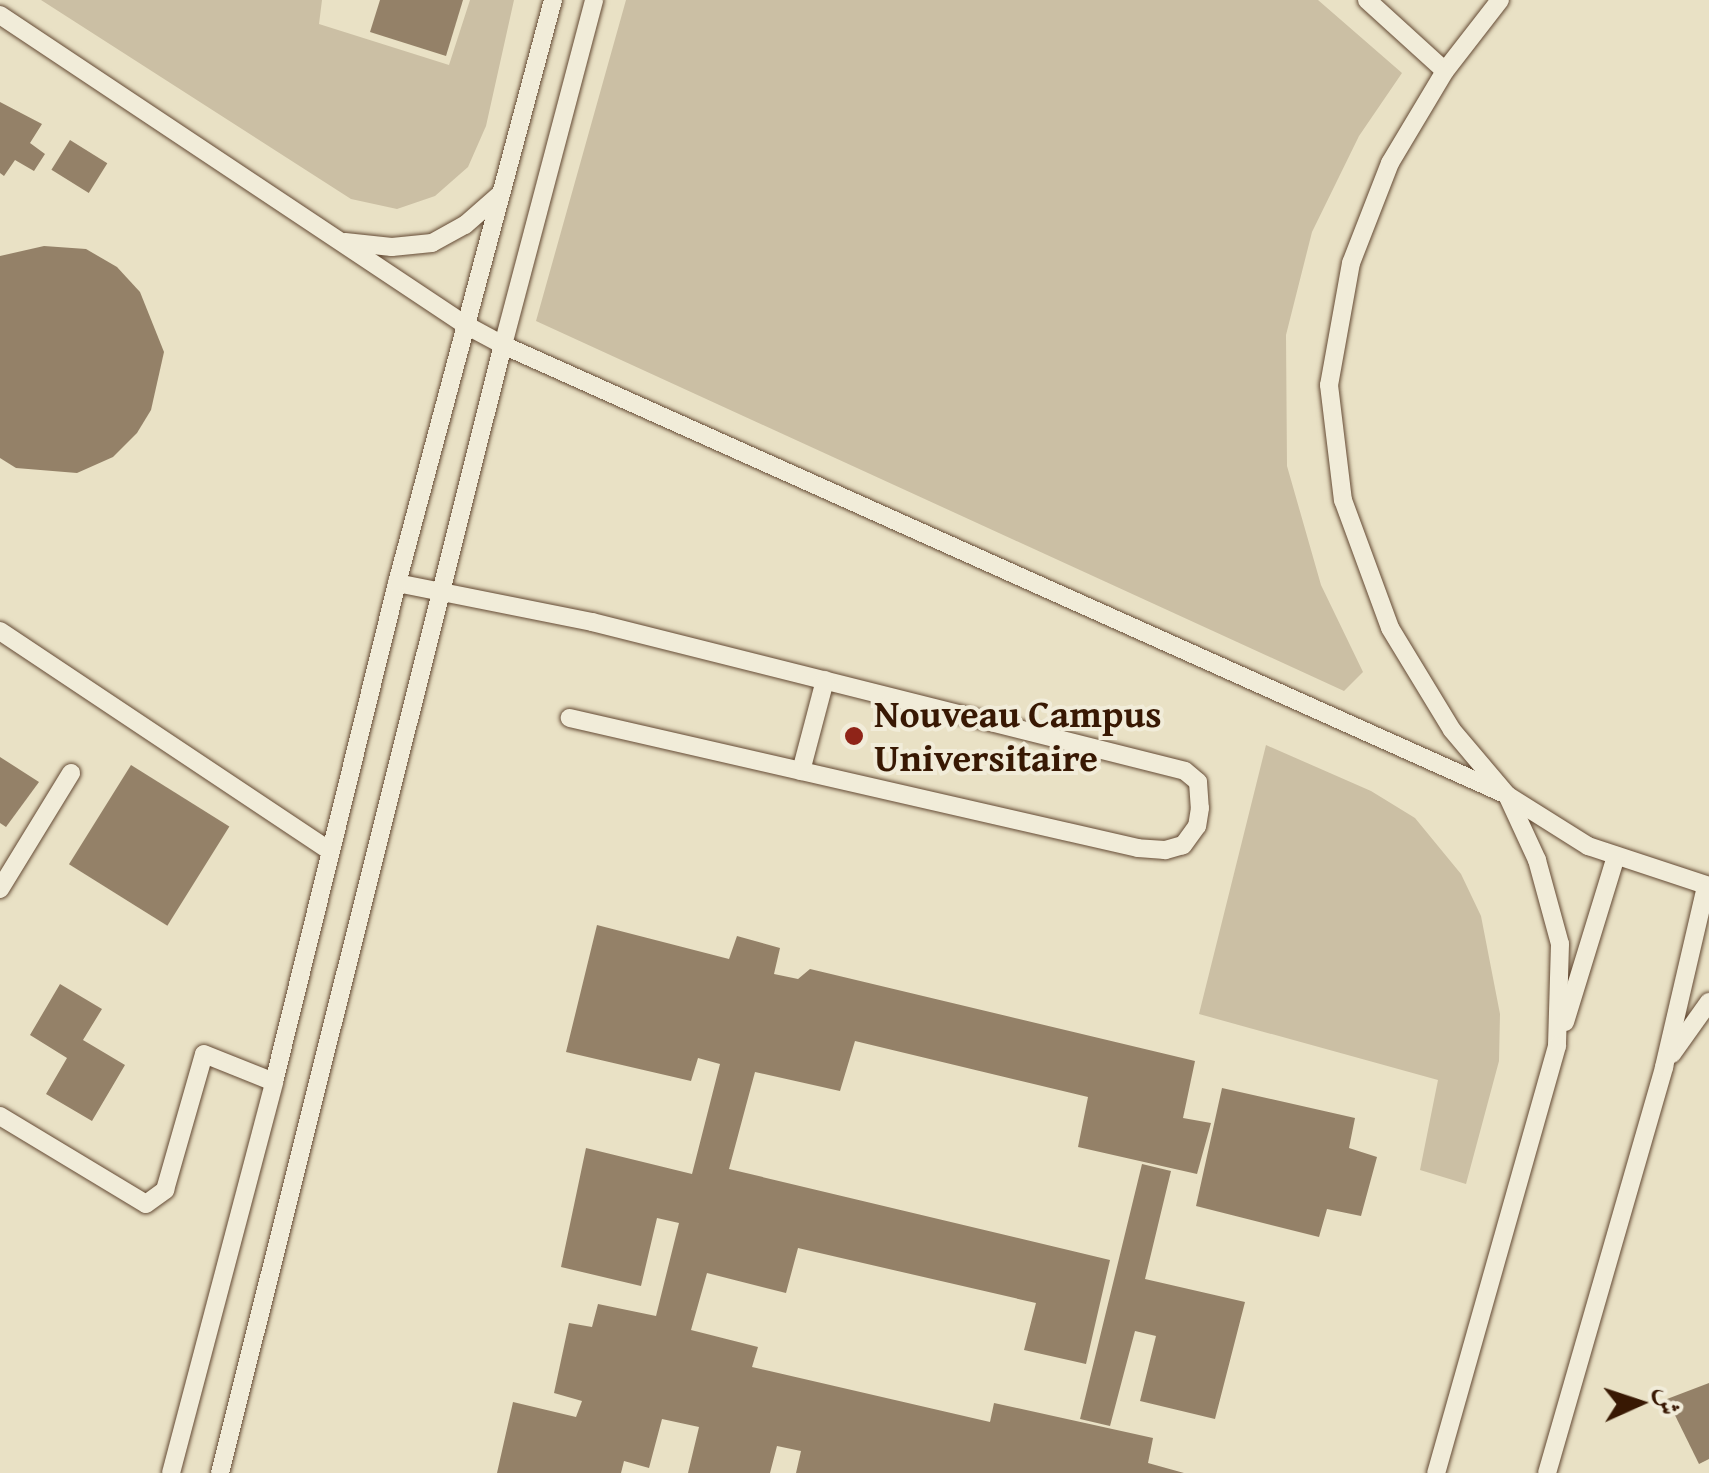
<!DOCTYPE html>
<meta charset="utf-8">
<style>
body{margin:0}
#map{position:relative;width:1709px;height:1473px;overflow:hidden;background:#e9e1c5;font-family:"Gentium Book Plus",Amiri,serif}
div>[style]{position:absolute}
.green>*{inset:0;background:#cbbfa4}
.building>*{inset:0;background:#948168;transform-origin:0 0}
.roads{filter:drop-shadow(0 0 2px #644a34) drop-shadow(0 0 2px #644a34)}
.service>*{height:18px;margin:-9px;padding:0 9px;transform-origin:9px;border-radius:9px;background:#f1ecd9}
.dots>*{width:28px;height:28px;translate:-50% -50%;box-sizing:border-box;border:5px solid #f1ecd9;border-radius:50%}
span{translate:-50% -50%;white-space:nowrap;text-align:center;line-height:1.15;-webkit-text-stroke:8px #f1ecd9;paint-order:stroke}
.poi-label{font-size:38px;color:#381803;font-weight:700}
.left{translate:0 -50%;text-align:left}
.north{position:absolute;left:1589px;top:1353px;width:100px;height:100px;-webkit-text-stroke:8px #f1ecd9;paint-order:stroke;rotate:87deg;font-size:28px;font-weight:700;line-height:40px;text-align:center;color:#381803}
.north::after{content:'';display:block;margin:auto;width:35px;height:45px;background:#381803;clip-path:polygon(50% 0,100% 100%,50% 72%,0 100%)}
</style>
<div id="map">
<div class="green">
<div style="clip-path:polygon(41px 0,322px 0,319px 24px,449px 65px,470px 0,514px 0,486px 126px,468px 167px,435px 196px,397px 209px,351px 199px)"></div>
<div style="clip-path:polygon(626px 0,1318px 0,1402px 73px,1359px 136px,1312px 232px,1286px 335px,1287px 466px,1321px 585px,1363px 672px,1344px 691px,536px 321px)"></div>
<div style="clip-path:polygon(1266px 745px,1371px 791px,1415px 818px,1461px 874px,1481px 916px,1500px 1014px,1499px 1061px,1466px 1184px,1420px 1170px,1438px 1080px,1199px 1014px)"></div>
</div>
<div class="building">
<div style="clip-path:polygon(380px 0,463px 0,446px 56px,370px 32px)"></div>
<div style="clip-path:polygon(0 102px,42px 124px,30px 143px,45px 154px,34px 171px,15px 160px,4px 176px,0 173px)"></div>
<div style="left:70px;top:140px;width:44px;height:35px;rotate:32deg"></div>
<div style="clip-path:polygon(44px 246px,86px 249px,117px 267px,140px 292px,164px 352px,151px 410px,137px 433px,113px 457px,77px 473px,16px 468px,0 458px,0 256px)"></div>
<div style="clip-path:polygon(0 757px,39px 782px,6px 827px,0 823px)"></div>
<div style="left:131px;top:765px;width:116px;height:117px;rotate:32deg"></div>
<div style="clip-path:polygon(597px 925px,729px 959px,737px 936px,780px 948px,774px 974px,798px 979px,810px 969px,1195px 1061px,1183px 1118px,1211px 1123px,1197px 1174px,1078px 1147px,1088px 1097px,855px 1041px,840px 1091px,755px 1072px,729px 1169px,1110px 1260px,1086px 1364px,1024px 1350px,1036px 1303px,798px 1248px,786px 1293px,707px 1273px,691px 1330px,758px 1347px,752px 1367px,990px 1422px,994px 1403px,1153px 1438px,1148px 1463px,1184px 1473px,796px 1473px,801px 1451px,777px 1446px,770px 1473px,688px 1473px,699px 1427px,662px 1419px,649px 1468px,624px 1461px,621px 1473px,497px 1473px,513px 1402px,576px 1417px,582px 1401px,554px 1393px,569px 1323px,592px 1327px,598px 1304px,656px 1316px,679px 1223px,657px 1218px,641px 1286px,561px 1267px,586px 1148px,692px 1174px,720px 1064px,698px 1058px,691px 1081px,566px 1052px)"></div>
<div style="clip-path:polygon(60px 984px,102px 1009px,83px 1040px,125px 1065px,92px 1121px,46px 1094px,67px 1058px,30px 1035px)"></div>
<div style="clip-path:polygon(1222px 1088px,1355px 1118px,1349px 1148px,1377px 1157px,1361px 1216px,1327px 1209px,1319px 1237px,1196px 1206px)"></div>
<div style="clip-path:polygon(1142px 1164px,1171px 1171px,1145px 1279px,1245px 1302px,1215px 1419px,1140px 1401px,1156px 1336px,1135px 1331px,1110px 1426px,1080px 1419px)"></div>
<div style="clip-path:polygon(1709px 1383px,1709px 1459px,1699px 1464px,1667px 1399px)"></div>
</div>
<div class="roads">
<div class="service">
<div style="left:1367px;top:0;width:105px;rotate:42.3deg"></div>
<div style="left:1500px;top:0;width:90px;rotate:127.8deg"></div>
<div style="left:1445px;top:71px;width:107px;rotate:120.9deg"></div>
<div style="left:1390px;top:163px;width:107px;rotate:111.3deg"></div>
<div style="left:1351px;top:263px;width:124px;rotate:100.2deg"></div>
<div style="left:1329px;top:385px;width:116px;rotate:83.1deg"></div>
<div style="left:1343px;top:500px;width:136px;rotate:69.8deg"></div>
<div style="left:1390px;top:628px;width:119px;rotate:58.7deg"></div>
<div style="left:1452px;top:730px;width:85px;rotate:49.8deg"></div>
<div style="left:1507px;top:795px;width:96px;rotate:32.2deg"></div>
<div style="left:1588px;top:846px;width:127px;rotate:18.3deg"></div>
<div style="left:0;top:15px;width:557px;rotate:33.66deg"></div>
<div style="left:464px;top:324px;width:44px;rotate:28.3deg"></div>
<div style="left:503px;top:345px;width:1100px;rotate:24.14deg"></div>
<div style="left:1507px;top:795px;width:72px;rotate:65.2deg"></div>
<div style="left:1537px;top:860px;width:87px;rotate:74.7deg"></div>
<div style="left:1560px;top:944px;width:102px;rotate:91.7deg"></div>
<div style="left:1557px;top:1046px;width:444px;rotate:105.8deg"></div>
<div style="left:345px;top:242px;width:47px;rotate:6.1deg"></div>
<div style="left:392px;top:247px;width:40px;rotate:-5.7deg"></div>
<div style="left:432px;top:243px;width:38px;rotate:-29deg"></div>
<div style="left:465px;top:225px;width:44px;rotate:-41.3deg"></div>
<div style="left:397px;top:583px;width:199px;rotate:11.3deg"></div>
<div style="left:592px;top:622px;width:611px;rotate:14.1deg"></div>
<div style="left:1185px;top:771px;width:17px;rotate:40deg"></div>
<div style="left:1198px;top:782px;width:26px;rotate:86deg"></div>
<div style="left:1200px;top:808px;width:18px;rotate:99deg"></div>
<div style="left:1197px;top:826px;width:24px;rotate:126deg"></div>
<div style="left:1183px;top:845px;width:19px;rotate:164deg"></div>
<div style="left:1165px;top:850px;width:27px;rotate:-176deg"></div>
<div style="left:1138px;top:848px;width:583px;rotate:-167.11deg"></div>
<div style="left:0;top:631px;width:394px;rotate:33.7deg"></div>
<div style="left:801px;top:771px;width:94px;rotate:-75.2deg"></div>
<div style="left:0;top:889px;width:136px;rotate:-58.5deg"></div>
<div style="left:1565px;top:1022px;width:174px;rotate:-72.9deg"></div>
<div style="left:1672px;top:1054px;width:64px;rotate:-54.6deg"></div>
<div style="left:0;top:1116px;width:170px;rotate:31.1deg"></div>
<div style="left:146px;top:1204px;width:24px;rotate:-36deg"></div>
<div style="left:165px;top:1190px;width:141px;rotate:-74deg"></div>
<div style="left:204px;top:1054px;width:75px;rotate:21.8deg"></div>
<div style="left:171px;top:1473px;width:404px;rotate:-75.2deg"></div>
<div style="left:274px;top:1082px;width:514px;rotate:-76.15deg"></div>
<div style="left:397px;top:583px;width:604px;rotate:-75.02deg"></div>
<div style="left:220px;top:1473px;width:1163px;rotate:-75.92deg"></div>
<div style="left:503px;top:345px;width:357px;rotate:-75.2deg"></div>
<div style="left:1547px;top:1473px;width:423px;rotate:-73.9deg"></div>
<div style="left:1664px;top:1067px;width:186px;rotate:-76.9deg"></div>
</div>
</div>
<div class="dots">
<div style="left:854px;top:736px;background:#8f2418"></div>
</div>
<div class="poi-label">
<span class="left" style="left:874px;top:736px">Nouveau Campus<br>Universitaire</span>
</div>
<div class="north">ش</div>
</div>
